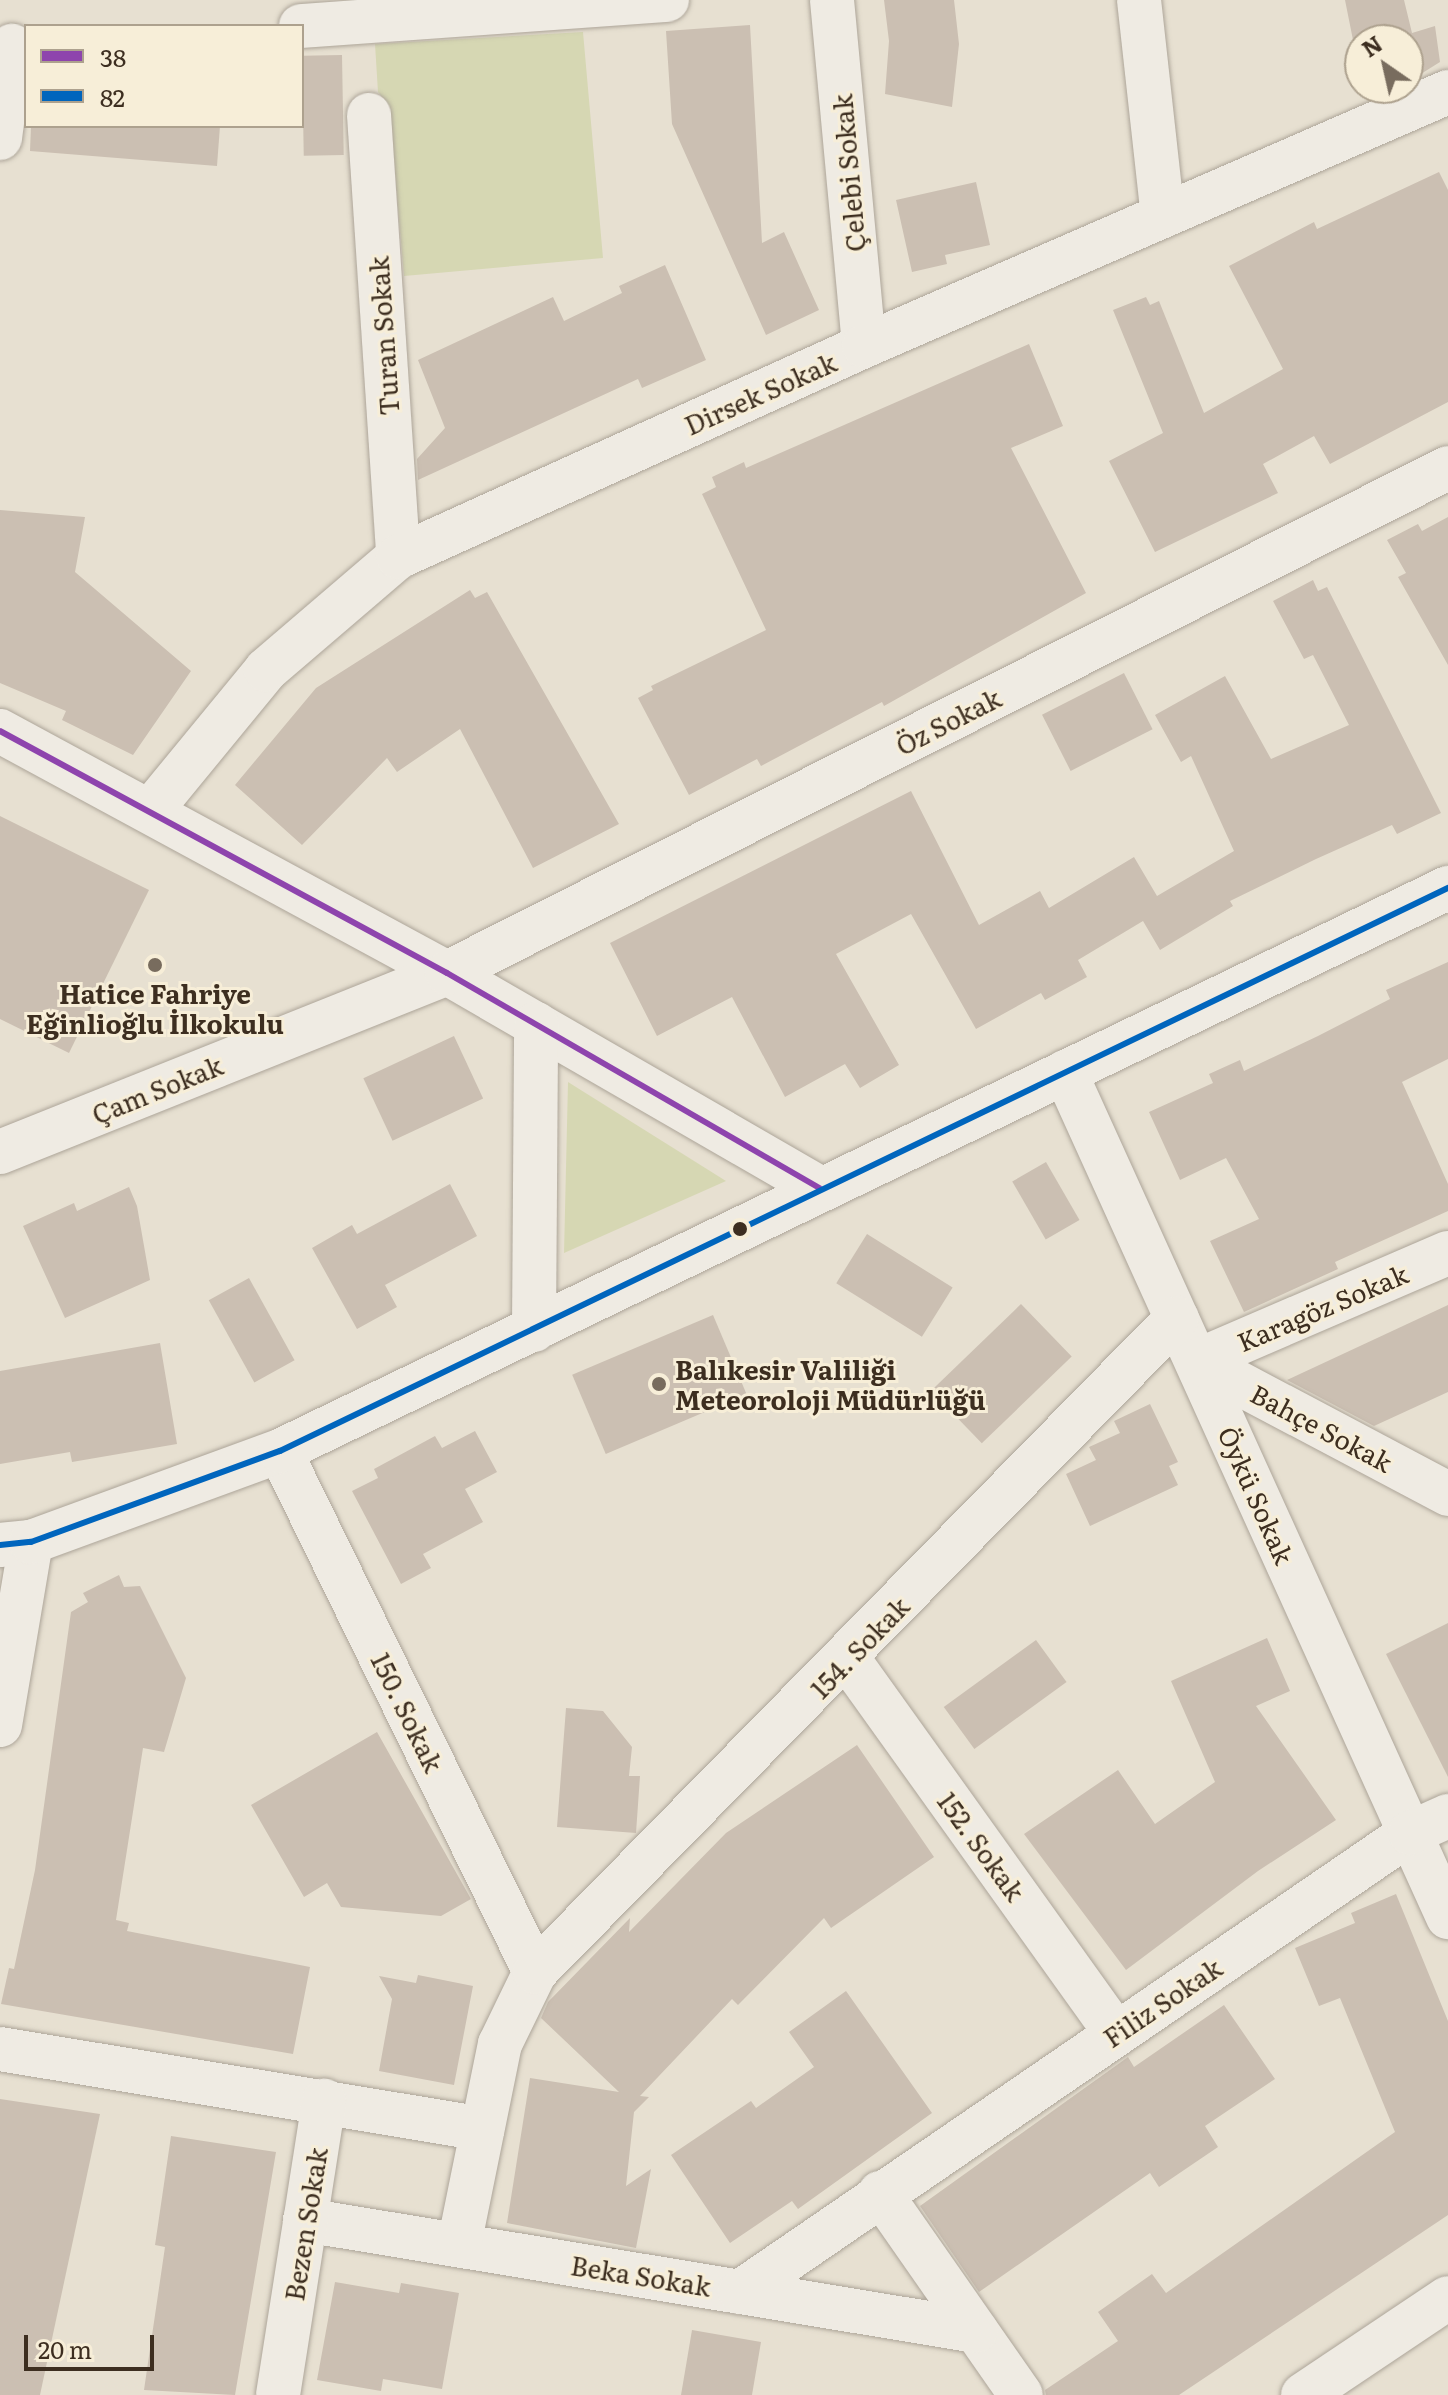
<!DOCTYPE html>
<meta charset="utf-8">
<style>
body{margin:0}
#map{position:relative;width:1448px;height:2395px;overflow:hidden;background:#e7e0d1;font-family:Literata,serif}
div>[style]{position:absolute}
.green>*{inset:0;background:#d6d7b3}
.building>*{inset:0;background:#cbbfb2;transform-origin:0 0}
.roads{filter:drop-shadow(0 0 2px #ada599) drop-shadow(0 0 2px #ada599)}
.street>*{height:44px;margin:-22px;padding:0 22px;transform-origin:22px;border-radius:22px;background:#efebe3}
.secondary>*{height:44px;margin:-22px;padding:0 22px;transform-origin:22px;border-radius:22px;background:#efebe3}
.bus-1>*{height:6px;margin:-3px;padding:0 3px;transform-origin:3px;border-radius:3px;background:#8e44ad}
.bus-2>*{height:6px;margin:-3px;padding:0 3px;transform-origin:3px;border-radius:3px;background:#0065bd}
.dots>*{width:22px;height:22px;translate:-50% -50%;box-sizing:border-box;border:4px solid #f7eed8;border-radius:50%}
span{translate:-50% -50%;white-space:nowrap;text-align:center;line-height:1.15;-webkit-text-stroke:6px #f7eed8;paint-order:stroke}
.street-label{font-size:26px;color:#3d2e20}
.poi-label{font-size:26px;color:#3d2e20;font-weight:700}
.left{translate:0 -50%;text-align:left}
.legend{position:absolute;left:24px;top:24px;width:280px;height:104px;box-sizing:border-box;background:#f7eed8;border:2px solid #ada18e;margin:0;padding:10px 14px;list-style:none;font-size:24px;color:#3d2e20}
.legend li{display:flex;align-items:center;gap:16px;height:40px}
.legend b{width:40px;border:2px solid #ada18e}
.north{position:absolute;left:1344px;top:24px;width:80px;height:80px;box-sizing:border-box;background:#f7eed8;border:2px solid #ada18e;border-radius:50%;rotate:326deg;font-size:22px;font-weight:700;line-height:32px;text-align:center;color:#3d2e20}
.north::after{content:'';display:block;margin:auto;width:28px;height:36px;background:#786c5e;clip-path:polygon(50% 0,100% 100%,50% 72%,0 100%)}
.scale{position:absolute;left:24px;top:2335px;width:130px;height:36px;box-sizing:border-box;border:4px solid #3d2e20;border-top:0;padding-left:10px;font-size:24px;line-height:28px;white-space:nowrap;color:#3d2e20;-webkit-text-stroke:6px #f7eed8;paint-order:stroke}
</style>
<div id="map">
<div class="green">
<div style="clip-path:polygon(583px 32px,603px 258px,404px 276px,389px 106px,378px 92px,375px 44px)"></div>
<div style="clip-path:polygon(568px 1082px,726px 1181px,564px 1253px)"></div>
</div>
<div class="building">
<div style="clip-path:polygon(884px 0,954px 0,959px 44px,952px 107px,885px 94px,889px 41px)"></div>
<div style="clip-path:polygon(1345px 0,1404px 0,1412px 33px,1435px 26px,1440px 62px,1408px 82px,1408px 40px,1360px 40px,1360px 75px)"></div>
<div style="clip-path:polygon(750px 25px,762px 243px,784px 232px,819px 310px,766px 335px,672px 124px,666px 31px)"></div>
<div style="left:342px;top:55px;width:100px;height:40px;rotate:89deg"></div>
<div style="clip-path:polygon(31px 126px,220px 126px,217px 166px,30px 151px)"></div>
<div style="clip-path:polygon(1439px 172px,1448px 190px,1448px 402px,1330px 464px,1314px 436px,1263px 464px,1278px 493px,1155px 552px,1109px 461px,1163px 433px,1113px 310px,1146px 297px,1150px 305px,1159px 301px,1204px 413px,1283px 369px,1229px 266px,1314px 222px,1317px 229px)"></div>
<div style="clip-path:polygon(976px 182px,990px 245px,945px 255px,947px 264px,912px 272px,896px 200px)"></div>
<div style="clip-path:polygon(665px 265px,706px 360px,642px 388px,638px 379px,418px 480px,417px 459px,445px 428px,418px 360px,553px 297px,564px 321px,622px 293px,619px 286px)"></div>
<div style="clip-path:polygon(1029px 344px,1063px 426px,1011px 448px,1086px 593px,884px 706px,882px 702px,761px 766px,757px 759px,689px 795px,638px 698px,653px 690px,651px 686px,766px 630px,702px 494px,716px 487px,712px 477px,744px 462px,746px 468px)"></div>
<div style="clip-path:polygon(0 510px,85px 517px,75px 572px,191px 671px,133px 755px,62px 720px,66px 711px,0 683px)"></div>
<div style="clip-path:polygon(1448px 517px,1448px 665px,1398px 577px,1406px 573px,1387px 540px,1418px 524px,1422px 531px)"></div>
<div style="clip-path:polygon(1313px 580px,1318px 591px,1327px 587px,1441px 813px,1397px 834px,1392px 825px,1316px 859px,1230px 901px,1233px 906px,1160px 950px,1143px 921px,1078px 960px,1087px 977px,1045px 1000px,1041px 993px,976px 1029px,911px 914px,836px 954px,899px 1065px,860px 1088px,845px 1064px,785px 1097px,732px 997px,657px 1036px,610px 943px,911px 791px,979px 925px,1040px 891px,1049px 908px,1134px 857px,1157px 896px,1234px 851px,1191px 756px,1181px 762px,1155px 715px,1225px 676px,1271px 759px,1349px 725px,1313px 655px,1304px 659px,1273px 601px)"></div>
<div style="clip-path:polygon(470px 590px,475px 598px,487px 592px,619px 824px,533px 868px,460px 729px,397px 772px,387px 758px,302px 845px,235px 785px,316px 688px)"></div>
<div style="left:1124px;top:673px;width:63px;height:92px;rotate:63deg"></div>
<div style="clip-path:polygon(0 816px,149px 890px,69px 1053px,0 1019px)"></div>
<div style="clip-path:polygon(1448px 962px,1448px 1059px,1402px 1082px,1448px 1184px,1448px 1211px,1335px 1262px,1338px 1269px,1244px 1312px,1210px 1241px,1259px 1219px,1226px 1158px,1180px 1180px,1149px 1112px,1213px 1083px,1209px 1074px,1240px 1060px,1244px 1071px,1318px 1036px,1390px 999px,1386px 990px)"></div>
<div style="left:454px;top:1036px;width:69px;height:100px;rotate:65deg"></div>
<div style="left:1046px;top:1162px;width:67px;height:39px;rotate:60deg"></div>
<div style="clip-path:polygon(450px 1184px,477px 1236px,385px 1285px,397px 1307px,357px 1329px,312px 1248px,352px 1225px,357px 1234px)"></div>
<div style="clip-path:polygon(129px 1187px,137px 1206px,150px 1280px,65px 1318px,23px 1226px,74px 1203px,77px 1211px)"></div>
<div style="left:867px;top:1234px;width:101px;height:58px;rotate:32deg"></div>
<div style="left:249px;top:1278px;width:94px;height:46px;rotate:61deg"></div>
<div style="left:1021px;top:1304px;width:73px;height:125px;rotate:46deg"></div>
<div style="clip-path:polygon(1448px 1305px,1448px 1392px,1374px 1426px,1287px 1380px)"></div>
<div style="left:713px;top:1315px;width:86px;height:153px;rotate:67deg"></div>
<div style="clip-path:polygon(160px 1343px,177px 1444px,72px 1462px,70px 1452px,0 1464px,0 1371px)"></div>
<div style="clip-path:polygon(1150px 1404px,1178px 1462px,1169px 1466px,1178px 1485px,1090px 1526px,1066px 1474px,1096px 1460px,1089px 1447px,1120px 1433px,1114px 1421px)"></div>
<div style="clip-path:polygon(475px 1431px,497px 1472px,465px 1489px,483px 1522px,423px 1554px,431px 1568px,401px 1584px,352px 1491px,378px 1478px,374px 1469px,435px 1436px,442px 1448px)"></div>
<div style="clip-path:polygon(119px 1575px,124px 1587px,140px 1586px,186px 1678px,164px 1752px,143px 1748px,116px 1920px,129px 1923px,127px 1931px,310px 1967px,293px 2054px,1px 2004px,9px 1968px,14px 1969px,35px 1870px,71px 1612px,88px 1602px,83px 1593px)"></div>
<div style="clip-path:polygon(1448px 1623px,1448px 1777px,1386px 1654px)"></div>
<div style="clip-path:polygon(1267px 1638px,1290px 1691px,1256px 1706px,1336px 1820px,1258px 1871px,1126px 1970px,1024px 1834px,1118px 1770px,1155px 1824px,1215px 1782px,1171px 1681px)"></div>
<div style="left:1036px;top:1640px;width:52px;height:114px;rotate:54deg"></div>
<div style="clip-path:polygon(566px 1708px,603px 1711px,632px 1747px,629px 1776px,640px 1776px,636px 1833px,557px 1827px)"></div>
<div style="clip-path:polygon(377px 1732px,471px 1899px,441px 1916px,341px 1907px,327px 1883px,304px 1897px,251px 1805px)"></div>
<div style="clip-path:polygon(857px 1745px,934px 1857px,831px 1928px,824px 1918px,738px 2005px,732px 1999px,640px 2096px,649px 2097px,634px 2112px,626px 2186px,651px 2169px,636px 2248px,507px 2223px,530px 2078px,619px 2092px,541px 2018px,548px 2002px,630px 1918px,629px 1932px,726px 1833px)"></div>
<div style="clip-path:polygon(1396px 1894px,1448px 2021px,1448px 2215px,1179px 2395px,1046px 2395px,1045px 2390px,1118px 2341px,1098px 2312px,1152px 2274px,1166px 2293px,1395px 2132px,1340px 1998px,1319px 2006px,1295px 1948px,1355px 1923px,1351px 1913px)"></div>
<div style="clip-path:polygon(418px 1975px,473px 1986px,454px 2085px,379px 2071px,392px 1999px,379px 1976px,416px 1983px)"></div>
<div style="clip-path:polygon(846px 1991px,932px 2113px,798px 2209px,792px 2201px,730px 2243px,671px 2155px,751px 2101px,756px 2108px,814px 2067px,789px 2032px)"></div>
<div style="clip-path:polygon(1224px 2005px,1275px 2079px,1205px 2126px,1218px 2147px,1159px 2187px,1150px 2173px,979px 2292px,920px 2206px,1128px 2057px,1134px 2067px)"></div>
<div style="clip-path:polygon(0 2099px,100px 2114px,40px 2395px,0 2395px)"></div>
<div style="clip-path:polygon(171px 2136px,276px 2152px,235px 2395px,144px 2390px,165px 2247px,155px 2245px)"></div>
<div style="clip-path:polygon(335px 2282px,399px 2293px,401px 2283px,459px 2293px,442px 2389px,383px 2379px,381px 2391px,317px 2380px)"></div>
<div style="clip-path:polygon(692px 2330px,761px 2342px,752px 2395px,681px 2395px)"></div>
</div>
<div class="roads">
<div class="street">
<div style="left:832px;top:0;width:347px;rotate:84.7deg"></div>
<div style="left:1139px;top:0;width:217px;rotate:83.7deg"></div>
<div style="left:301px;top:26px;width:367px;rotate:-4.1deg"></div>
<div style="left:369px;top:115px;width:443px;rotate:86.2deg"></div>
<div style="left:0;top:138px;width:93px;rotate:-82.6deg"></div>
<div style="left:0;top:731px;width:508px;rotate:28.43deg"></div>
<div style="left:447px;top:973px;width:430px;rotate:30deg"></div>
<div style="left:152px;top:809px;width:180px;rotate:-50.6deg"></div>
<div style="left:266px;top:670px;width:174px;rotate:-40.6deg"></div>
<div style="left:398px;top:557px;width:512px;rotate:-24.36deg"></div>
<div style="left:864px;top:346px;width:637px;rotate:-23.51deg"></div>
<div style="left:1065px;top:1072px;width:928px;rotate:65.62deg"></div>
<div style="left:0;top:1152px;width:482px;rotate:-21.8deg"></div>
<div style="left:447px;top:973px;width:1121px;rotate:-26.77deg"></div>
<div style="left:534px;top:1330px;width:306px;rotate:-89.6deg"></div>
<div style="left:1197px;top:1361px;width:284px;rotate:27.9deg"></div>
<div style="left:1197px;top:1361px;width:273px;rotate:-23.3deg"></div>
<div style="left:280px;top:1451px;width:580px;rotate:63.92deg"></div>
<div style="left:848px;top:1659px;width:461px;rotate:54.4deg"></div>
<div style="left:0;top:1725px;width:186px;rotate:-80.4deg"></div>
<div style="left:0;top:2049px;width:489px;rotate:9.4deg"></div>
<div style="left:880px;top:2193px;width:246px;rotate:55.1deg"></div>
<div style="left:305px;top:2220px;width:680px;rotate:9.39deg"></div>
<div style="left:459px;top:2245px;width:205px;rotate:-78.5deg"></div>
<div style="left:500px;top:2044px;width:80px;rotate:-64.1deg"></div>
<div style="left:535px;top:1972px;width:916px;rotate:-45.53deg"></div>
<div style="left:740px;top:2292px;width:812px;rotate:-34.41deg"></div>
<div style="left:1410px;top:1833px;width:42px;rotate:-24.1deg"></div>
<div style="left:278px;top:2395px;width:298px;rotate:-81.1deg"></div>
<div style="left:1303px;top:2395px;width:174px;rotate:-33.8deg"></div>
</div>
<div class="secondary">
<div style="left:0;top:1545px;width:31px;rotate:-6deg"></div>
<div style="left:31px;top:1542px;width:265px;rotate:-20.1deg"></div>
<div style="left:280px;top:1451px;width:1297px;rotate:-25.74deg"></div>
</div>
</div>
<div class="bus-1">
<div style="left:0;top:731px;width:508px;rotate:28.43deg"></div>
<div style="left:447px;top:973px;width:430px;rotate:30deg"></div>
</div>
<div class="bus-2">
<div style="left:0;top:1545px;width:31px;rotate:-6deg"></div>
<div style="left:31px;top:1542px;width:265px;rotate:-20.1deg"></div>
<div style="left:280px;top:1451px;width:1297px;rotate:-25.74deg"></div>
</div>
<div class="dots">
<div style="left:155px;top:965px;background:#786c5e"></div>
<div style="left:740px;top:1229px;background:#3d2e20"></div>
<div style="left:659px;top:1384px;background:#786c5e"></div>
</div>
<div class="street-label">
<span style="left:848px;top:173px;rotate:-95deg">Çelebi Sokak</span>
<span style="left:383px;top:336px;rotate:-94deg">Turan Sokak</span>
<span style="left:760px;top:393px;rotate:-24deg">Dirsek Sokak</span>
<span style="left:948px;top:721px;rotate:-27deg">Öz Sokak</span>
<span style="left:157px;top:1089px;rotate:-22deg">Çam Sokak</span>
<span style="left:1322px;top:1307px;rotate:-23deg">Karagöz Sokak</span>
<span style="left:1322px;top:1427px;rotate:28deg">Bahçe Sokak</span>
<span style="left:1257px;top:1495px;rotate:66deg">Öykü Sokak</span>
<span style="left:859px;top:1647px;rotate:-46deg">154. Sokak</span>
<span style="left:408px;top:1712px;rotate:64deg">150. Sokak</span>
<span style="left:982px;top:1846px;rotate:54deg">152. Sokak</span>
<span style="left:1162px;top:2002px;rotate:-34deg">Filiz Sokak</span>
<span style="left:305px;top:2224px;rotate:-81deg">Bezen Sokak</span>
<span style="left:641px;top:2275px;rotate:9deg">Beka Sokak</span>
</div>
<div class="poi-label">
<span style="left:155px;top:1008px">Hatice Fahriye<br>Eğinlioğlu İlkokulu</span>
<span class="left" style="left:675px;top:1384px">Balıkesir Valiliği<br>Meteoroloji Müdürlüğü</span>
</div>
<ul class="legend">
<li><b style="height:10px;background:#8e44ad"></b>38</li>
<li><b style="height:10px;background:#0065bd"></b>82</li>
</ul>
<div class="north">N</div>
<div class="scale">20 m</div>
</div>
